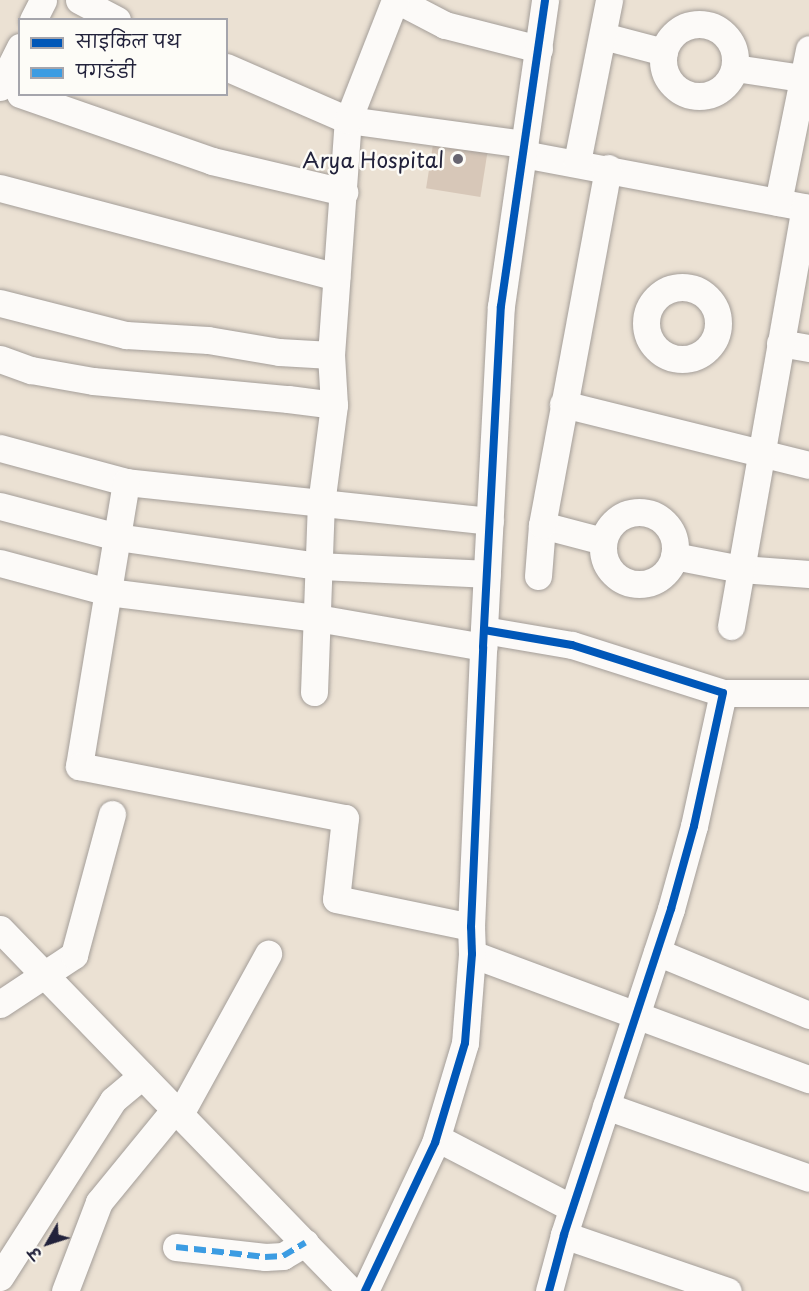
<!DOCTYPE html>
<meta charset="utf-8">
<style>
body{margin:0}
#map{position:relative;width:809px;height:1291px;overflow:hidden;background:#ebe1d3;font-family:"Playpen Sans","Playpen Sans Deva",sans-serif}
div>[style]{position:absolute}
.building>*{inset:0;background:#d7c7b8;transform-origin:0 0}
.roads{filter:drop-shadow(0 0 2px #a49e99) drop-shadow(0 0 2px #a49e99)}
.minor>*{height:27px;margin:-13.5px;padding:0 13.5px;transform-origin:13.5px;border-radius:13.5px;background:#fcfaf8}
.minor>.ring{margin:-13.5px;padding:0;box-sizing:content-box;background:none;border:27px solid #fcfaf8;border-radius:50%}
.quiet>*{height:6px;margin-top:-3px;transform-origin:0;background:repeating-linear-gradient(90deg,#3c9ce2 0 12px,transparent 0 18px)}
.cycleway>*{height:8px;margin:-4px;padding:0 4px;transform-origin:4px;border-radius:4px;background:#0057b8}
.dots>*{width:16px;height:16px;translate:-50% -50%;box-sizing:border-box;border:3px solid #fdfcf7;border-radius:50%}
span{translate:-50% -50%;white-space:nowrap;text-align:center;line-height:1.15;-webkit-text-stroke:5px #fdfcf7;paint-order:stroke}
.poi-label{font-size:21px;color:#22223b}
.right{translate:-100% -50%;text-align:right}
.legend{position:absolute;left:18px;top:18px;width:210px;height:78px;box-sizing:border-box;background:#fdfcf7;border:2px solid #a5a5ac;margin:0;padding:8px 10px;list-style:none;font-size:18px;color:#22223b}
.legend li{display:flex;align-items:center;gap:12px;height:30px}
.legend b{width:30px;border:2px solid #a5a5ac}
.north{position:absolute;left:18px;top:1213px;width:60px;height:60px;-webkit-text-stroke:4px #fdfcf7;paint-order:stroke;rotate:231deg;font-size:16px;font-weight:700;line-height:24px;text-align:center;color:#22223b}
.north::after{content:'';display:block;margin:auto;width:21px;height:27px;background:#22223b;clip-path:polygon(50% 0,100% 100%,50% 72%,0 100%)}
</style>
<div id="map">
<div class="building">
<div style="left:435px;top:132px;width:55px;height:57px;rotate:9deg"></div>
</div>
<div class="roads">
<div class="minor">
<div style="left:79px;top:0;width:43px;rotate:27.8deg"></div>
<div style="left:397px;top:0;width:54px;rotate:27.5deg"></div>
<div style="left:445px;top:25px;width:97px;rotate:14.3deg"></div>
<div style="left:33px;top:20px;width:22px;rotate:-63deg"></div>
<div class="ring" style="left:663px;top:24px;width:45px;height:45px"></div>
<div style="left:603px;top:36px;width:63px;rotate:14.7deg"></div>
<div style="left:226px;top:67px;width:133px;rotate:23.5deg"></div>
<div style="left:348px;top:120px;width:178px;rotate:7.8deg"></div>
<div style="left:735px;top:68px;width:75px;rotate:8.5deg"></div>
<div style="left:0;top:87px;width:45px;rotate:-63.4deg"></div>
<div style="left:20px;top:94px;width:203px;rotate:19.2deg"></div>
<div style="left:212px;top:161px;width:136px;rotate:13.2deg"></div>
<div style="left:523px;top:154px;width:291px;rotate:10.7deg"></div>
<div style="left:577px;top:162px;width:165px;rotate:-78.8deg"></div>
<div style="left:0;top:188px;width:348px;rotate:14.8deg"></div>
<div style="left:778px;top:202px;width:156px;rotate:-78.5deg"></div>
<div class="ring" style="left:646px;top:287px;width:45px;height:45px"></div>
<div style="left:0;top:303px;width:130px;rotate:14.3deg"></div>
<div style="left:126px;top:335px;width:82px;rotate:3.5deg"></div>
<div style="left:208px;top:340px;width:72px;rotate:9.6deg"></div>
<div style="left:279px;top:352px;width:52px;rotate:3.3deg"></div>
<div style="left:780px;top:343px;width:29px;rotate:10deg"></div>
<div style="left:0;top:359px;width:33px;rotate:20deg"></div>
<div style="left:31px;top:370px;width:63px;rotate:10.1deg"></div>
<div style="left:93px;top:381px;width:196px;rotate:5.3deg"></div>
<div style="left:288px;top:399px;width:46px;rotate:7.4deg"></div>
<div style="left:563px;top:404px;width:253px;rotate:13.9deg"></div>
<div style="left:0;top:448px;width:131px;rotate:15.1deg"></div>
<div style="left:126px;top:482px;width:366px;rotate:6.1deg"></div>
<div style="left:126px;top:482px;width:288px;rotate:99.4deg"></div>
<div style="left:79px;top:766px;width:271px;rotate:11.1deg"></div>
<div style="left:345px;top:818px;width:81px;rotate:96.3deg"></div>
<div style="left:336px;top:899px;width:138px;rotate:11.7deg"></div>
<div style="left:0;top:506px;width:121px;rotate:14.8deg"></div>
<div style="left:117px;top:537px;width:204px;rotate:8.2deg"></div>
<div style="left:319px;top:566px;width:168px;rotate:2.7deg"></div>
<div class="ring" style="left:603px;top:512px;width:45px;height:45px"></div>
<div style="left:542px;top:525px;width:63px;rotate:14.7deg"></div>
<div style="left:674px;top:556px;width:68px;rotate:11deg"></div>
<div style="left:741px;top:569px;width:68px;rotate:4.2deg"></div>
<div style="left:0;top:563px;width:112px;rotate:15deg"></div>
<div style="left:108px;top:592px;width:211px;rotate:7.1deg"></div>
<div style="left:317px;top:618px;width:169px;rotate:9.9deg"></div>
<div style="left:538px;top:576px;width:51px;rotate:-85.5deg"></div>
<div style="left:542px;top:525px;width:363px;rotate:-79.5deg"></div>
<div style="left:731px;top:626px;width:425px;rotate:-80deg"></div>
<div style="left:484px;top:630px;width:89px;rotate:9.7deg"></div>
<div style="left:572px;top:645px;width:158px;rotate:17.6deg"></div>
<div style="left:723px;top:693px;width:136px;rotate:102.3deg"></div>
<div style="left:694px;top:826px;width:86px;rotate:105.5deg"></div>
<div style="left:671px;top:909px;width:343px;rotate:108.2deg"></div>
<div style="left:564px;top:1235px;width:58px;rotate:105deg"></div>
<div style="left:314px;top:692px;width:188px;rotate:-87.9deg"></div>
<div style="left:321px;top:504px;width:100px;rotate:-82.5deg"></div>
<div style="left:334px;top:405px;width:50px;rotate:-93.4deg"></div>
<div style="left:331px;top:355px;width:236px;rotate:-85.9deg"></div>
<div style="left:348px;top:120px;width:129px;rotate:-68.6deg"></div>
<div style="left:723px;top:693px;width:86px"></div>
<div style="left:0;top:929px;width:504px;rotate:45.88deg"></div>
<div style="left:657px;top:952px;width:165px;rotate:22.5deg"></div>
<div style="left:472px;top:954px;width:359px;rotate:20.4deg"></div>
<div style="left:0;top:1004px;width:89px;rotate:-33.5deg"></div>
<div style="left:74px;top:955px;width:146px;rotate:-74.9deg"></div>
<div style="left:606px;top:1106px;width:215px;rotate:19.5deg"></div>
<div style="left:180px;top:1114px;width:183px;rotate:-61.2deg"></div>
<div style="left:437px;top:1138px;width:152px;rotate:27.4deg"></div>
<div style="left:564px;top:1235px;width:173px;rotate:18.9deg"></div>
<div style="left:176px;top:1247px;width:90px;rotate:6.4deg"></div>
<div style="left:265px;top:1257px;width:18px;rotate:-3deg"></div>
<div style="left:283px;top:1256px;width:26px;rotate:-31deg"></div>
<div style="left:0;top:1277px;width:210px;rotate:-57.4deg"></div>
<div style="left:113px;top:1100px;width:38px;rotate:-40deg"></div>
<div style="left:65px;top:1291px;width:95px;rotate:-69.1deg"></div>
<div style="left:99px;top:1202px;width:120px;rotate:-50.7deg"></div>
<div style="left:365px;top:1291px;width:164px;rotate:-64.7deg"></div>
<div style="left:435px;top:1143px;width:104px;rotate:-73.3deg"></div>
<div style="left:465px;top:1043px;width:89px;rotate:-85.5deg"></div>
<div style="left:472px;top:954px;width:27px;rotate:-92deg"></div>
<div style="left:471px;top:927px;width:280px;rotate:-87.5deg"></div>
<div style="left:483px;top:647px;width:341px;rotate:-87deg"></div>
<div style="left:501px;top:306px;width:309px;rotate:-81.8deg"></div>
</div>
</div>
<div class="quiet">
<div style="left:176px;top:1247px;width:90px;rotate:6.4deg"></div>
<div style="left:265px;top:1257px;width:18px;rotate:-3deg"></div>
<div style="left:283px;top:1256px;width:26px;rotate:-31deg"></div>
</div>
<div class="cycleway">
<div style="left:484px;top:630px;width:89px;rotate:9.7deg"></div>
<div style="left:572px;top:645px;width:158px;rotate:17.6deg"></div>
<div style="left:723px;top:693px;width:136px;rotate:102.3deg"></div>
<div style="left:694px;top:826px;width:86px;rotate:105.5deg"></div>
<div style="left:671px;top:909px;width:343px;rotate:108.2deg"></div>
<div style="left:564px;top:1235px;width:58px;rotate:105deg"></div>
<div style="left:365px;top:1291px;width:164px;rotate:-64.7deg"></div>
<div style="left:435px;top:1143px;width:104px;rotate:-73.3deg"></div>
<div style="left:465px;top:1043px;width:89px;rotate:-85.5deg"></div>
<div style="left:472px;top:954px;width:27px;rotate:-92deg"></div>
<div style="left:471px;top:927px;width:280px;rotate:-87.5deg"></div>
<div style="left:483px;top:647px;width:341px;rotate:-87deg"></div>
<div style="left:501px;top:306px;width:309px;rotate:-81.8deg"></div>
</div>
<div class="dots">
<div style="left:458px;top:159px;background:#686570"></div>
</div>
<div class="poi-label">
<span class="right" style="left:444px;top:159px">Arya Hospital</span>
</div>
<ul class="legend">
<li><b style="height:8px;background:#0057b8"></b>साइकिल पथ</li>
<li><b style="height:8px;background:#3c9ce2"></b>पगडंडी</li>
</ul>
<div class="north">उ</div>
</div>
